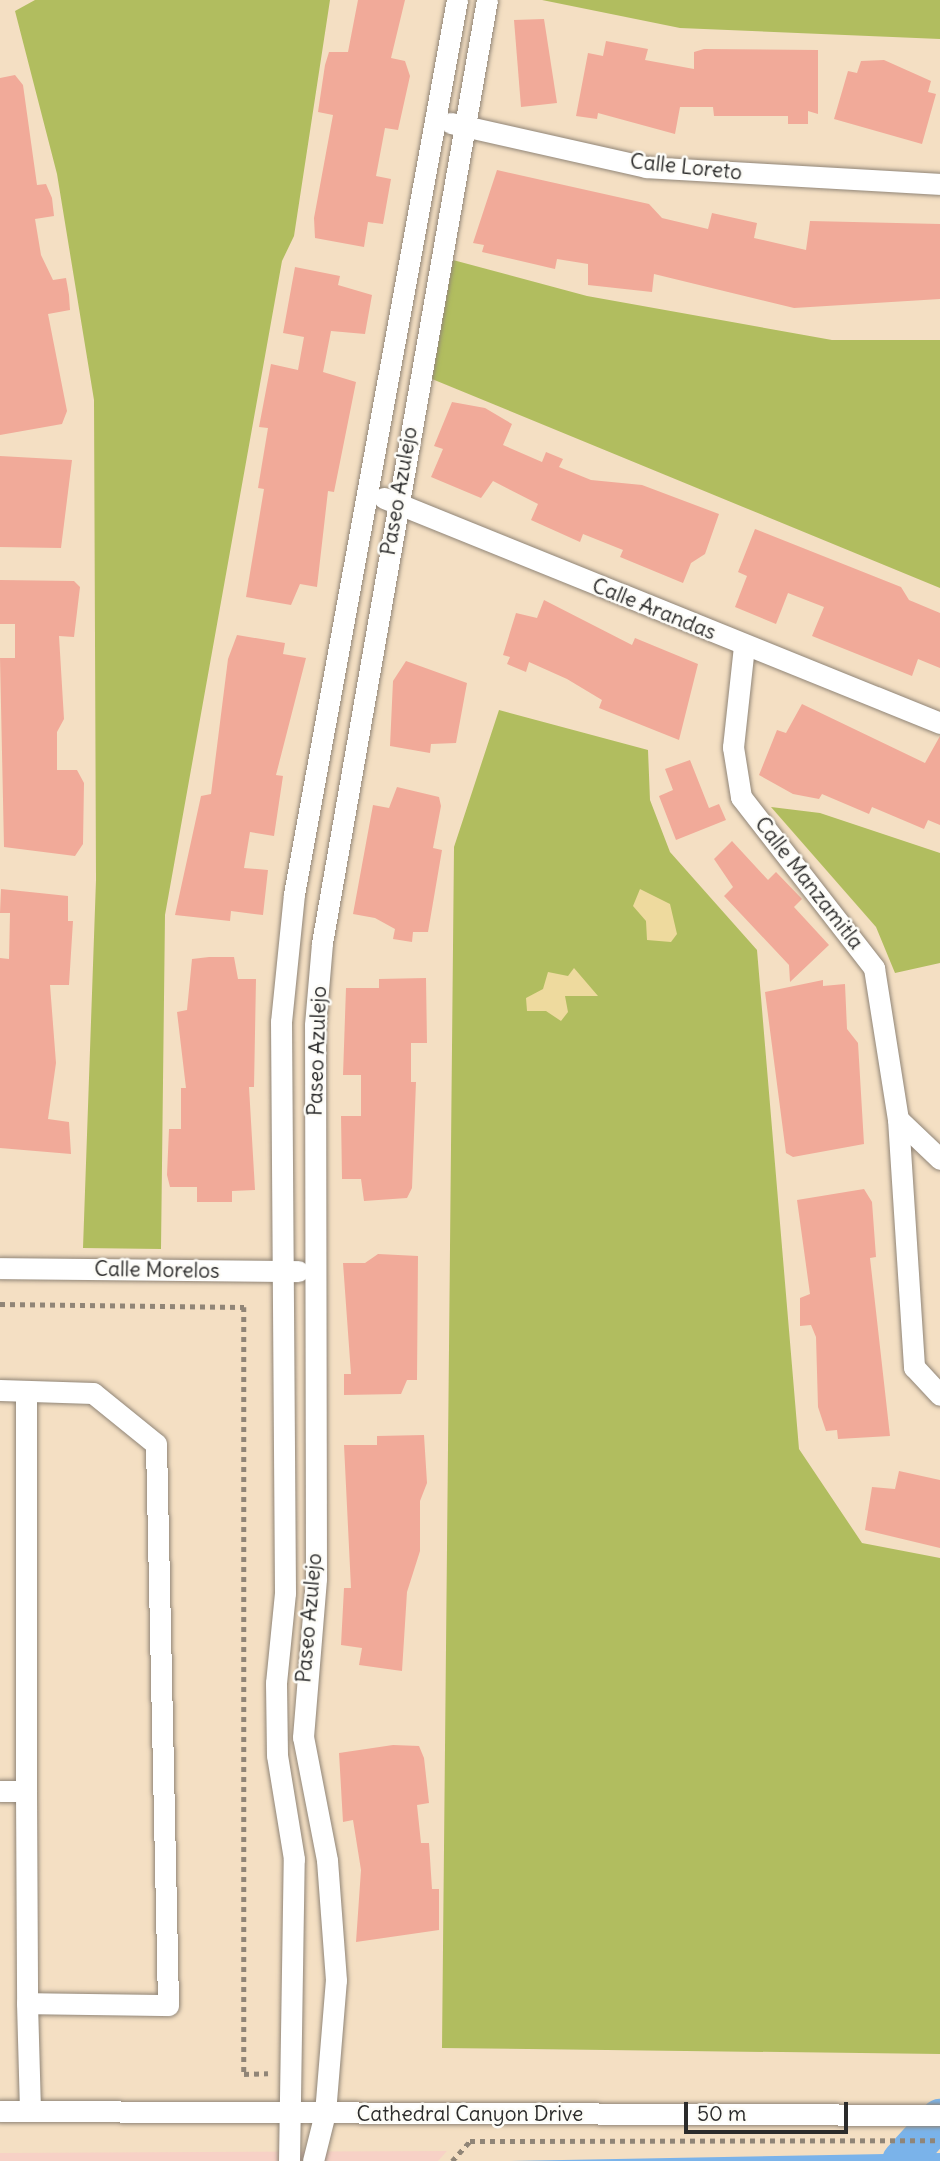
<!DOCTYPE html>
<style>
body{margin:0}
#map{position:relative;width:940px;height:2161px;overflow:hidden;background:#f4dfc3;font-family:Delius,sans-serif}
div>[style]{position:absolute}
.built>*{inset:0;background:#f7d1c6}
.green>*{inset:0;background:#b1bd5f}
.sand>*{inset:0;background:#eeda9e}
.water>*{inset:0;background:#7ab3ea}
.river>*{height:40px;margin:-20px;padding:0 20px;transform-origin:20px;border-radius:20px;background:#7ab3ea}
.building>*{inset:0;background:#f1aa99}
.path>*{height:4.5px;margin-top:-2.25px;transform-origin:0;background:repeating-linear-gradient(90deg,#908577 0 5px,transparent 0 10px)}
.roads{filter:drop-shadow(0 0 2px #908577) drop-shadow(0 0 2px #908577)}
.minor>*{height:21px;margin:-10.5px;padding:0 10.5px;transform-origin:10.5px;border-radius:10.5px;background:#fff}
span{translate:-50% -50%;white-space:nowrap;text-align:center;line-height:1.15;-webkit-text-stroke:5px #fdfcf7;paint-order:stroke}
.street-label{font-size:21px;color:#2b2b2b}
.scale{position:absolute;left:684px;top:2102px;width:164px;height:32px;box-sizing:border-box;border:4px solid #2b2b2b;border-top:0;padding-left:9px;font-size:21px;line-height:24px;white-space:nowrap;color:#2b2b2b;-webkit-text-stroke:5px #fdfcf7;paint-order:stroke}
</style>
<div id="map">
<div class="built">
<div style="clip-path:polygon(447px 2151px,438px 2161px,0 2161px,0 2153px)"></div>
</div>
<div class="green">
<div style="clip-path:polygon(35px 0,330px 0,294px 236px,282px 261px,165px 915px,161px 1249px,83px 1248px,96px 880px,94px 400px,57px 174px,15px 11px)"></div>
<div style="clip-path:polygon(542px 0,940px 0,940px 39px,680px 28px)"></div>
<div style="clip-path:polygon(453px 260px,587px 296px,832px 340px,940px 340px,940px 588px,432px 379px)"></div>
<div style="clip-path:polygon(499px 710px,648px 750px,650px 800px,670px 852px,757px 950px,799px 1449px,862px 1543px,940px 1558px,940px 2054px,442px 2048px,454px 847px)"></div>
<div style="clip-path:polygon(771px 807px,820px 813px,940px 853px,940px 963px,895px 973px,876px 927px)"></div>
</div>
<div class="sand">
<div style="clip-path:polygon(640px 889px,670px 904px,677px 934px,671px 942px,647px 940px,646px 921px,633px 906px)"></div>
<div style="clip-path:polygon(574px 968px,598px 996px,565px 996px,568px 1012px,561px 1021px,546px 1011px,527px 1011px,526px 998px,543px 989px,548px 972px,568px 976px)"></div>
</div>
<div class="water">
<div style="clip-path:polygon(940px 2153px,940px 2161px,509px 2161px)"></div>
</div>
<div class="river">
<div style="left:902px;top:2161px;width:57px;rotate:-47.9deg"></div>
</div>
<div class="building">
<div style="clip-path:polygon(358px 0,405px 0,391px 58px,405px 61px,410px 76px,398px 130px,385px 128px,376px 176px,391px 179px,383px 224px,368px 222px,364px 247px,315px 238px,314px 218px,333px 115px,318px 112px,325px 65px,329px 52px,348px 52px)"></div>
<div style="clip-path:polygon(544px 19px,557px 103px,521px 107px,514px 20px)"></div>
<div style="clip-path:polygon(606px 41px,648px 49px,645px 60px,694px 69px,694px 52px,704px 49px,818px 50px,818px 114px,808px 111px,808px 124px,788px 124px,788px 116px,714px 116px,713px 107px,680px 107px,675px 134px,598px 113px,597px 119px,576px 116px,588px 53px,603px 56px)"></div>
<div style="clip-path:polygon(884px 60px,931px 81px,928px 92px,936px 94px,922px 144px,834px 119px,848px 71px,857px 73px,861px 61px)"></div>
<div style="clip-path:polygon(15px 75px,23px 85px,37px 185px,46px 184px,52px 198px,54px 216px,35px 219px,41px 255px,53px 280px,66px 278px,69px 295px,70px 310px,48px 314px,67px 411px,62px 424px,0 435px,0 78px)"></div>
<div style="clip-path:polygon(497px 170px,649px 204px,662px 218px,708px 229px,712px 213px,757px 223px,754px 238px,806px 250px,810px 221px,940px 224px,940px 299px,794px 308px,654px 274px,652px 292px,588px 285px,588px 264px,557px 259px,555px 269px,482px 252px,484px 245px,473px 243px)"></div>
<div style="clip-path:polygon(295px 267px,340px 276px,338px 285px,372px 295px,365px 334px,331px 331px,323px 372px,356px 382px,334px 492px,328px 491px,317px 587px,300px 584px,291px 605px,246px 597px,264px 489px,258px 488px,268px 428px,259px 427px,271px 364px,298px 370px,304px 337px,283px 333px)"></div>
<div style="clip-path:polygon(452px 402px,485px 408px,512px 424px,503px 445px,542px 462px,546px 452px,563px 459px,559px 467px,591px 480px,642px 485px,719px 514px,705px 554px,691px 563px,683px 583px,620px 557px,623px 550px,583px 534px,580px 542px,531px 520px,538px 504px,493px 481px,481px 498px,431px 477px,443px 449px,434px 446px)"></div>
<div style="clip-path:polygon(0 456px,72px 460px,61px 548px,0 547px)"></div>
<div style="clip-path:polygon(755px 529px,901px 587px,909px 600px,940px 613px,940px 668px,918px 659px,912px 676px,812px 636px,824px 607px,788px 593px,776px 624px,735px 607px,747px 576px,738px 572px)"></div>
<div style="clip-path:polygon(0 580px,74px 581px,80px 587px,74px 637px,59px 636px,64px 719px,57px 732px,57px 770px,77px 770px,84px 783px,83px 844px,75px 856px,4px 847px,0 658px,15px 658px,15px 624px,0 624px)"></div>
<div style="clip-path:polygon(544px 600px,632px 645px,635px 638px,698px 664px,679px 740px,599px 708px,602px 700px,567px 679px,529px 662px,526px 672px,507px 664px,510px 657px,503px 655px,516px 613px,537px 618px)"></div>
<div style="clip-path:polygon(237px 635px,285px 643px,283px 654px,306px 658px,276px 775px,283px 776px,274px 836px,250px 832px,244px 868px,268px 870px,263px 915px,231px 911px,230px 921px,175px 915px,201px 796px,211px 794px,228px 659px)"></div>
<div style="clip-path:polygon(406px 661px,467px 683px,456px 743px,431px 744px,430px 753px,390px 746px,393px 681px)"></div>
<div style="clip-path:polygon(802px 704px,925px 763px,940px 736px,940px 825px,928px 820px,924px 829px,872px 807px,869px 814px,822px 794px,819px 799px,793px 794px,759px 775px,777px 730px,786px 733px)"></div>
<div style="clip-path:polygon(690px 760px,709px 808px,719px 804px,726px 820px,676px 840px,659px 796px,673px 790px,665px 769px)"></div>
<div style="clip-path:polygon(397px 787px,439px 797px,441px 806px,433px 848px,442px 850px,428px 932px,413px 932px,412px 942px,393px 939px,395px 929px,375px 918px,353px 914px,373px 805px,389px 808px)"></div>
<div style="clip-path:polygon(732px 841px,768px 880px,776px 872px,802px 899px,794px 907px,829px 945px,790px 982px,789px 965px,724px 896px,733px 887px,714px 859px)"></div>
<div style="clip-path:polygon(1px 889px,68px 896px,68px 921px,73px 921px,69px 985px,50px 985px,56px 1063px,48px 1119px,69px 1122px,71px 1154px,0 1148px,0 958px,9px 959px,10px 913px,0 913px)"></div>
<div style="clip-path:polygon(209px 957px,234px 957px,238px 979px,256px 979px,254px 1087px,249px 1087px,255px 1190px,232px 1191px,232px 1202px,197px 1202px,197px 1187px,170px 1187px,167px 1175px,169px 1129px,181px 1129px,181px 1088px,186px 1088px,177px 1012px,187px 1010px,192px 959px)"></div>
<div style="clip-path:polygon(426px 978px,427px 1043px,411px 1043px,411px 1082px,416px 1082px,412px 1188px,407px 1198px,364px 1201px,361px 1179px,342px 1179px,341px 1116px,361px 1116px,361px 1075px,343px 1075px,346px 988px,379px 988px,379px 979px)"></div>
<div style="clip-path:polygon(823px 980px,823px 986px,845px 984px,847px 1029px,858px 1043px,864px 1144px,793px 1157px,786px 1153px,765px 992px)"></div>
<div style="clip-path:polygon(864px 1189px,872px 1202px,876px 1257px,870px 1258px,890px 1436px,838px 1439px,837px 1430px,826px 1431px,818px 1407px,816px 1337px,811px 1325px,800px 1326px,800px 1298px,810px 1294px,797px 1200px)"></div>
<div style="clip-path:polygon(378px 1254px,418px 1256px,417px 1380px,407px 1380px,401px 1394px,344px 1395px,344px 1374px,351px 1374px,343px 1263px,365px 1263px)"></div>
<div style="clip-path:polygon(424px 1435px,427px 1483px,420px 1501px,420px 1551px,407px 1592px,402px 1671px,359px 1665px,362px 1648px,341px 1645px,344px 1588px,351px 1588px,344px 1445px,377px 1445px,377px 1436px)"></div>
<div style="clip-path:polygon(899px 1471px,940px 1480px,940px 1548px,865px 1530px,872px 1487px,895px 1489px)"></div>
<div style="clip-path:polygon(393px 1745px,419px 1746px,424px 1758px,429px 1803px,417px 1805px,421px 1843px,429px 1843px,432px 1889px,439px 1889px,439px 1930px,356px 1942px,361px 1870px,353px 1820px,343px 1822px,339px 1753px)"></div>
</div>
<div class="path">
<div style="left:0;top:1304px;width:244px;rotate:0.7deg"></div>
<div style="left:244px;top:1307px;width:767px;rotate:90deg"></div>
<div style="left:244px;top:2074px;width:24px;rotate:-2deg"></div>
<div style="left:452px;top:2161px;width:27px;rotate:-48deg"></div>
<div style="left:470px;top:2141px;width:470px;rotate:-0.1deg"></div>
</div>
<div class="roads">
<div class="minor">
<div style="left:451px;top:123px;width:200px;rotate:12.7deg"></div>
<div style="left:646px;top:167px;width:294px;rotate:3.3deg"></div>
<div style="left:384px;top:498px;width:600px;rotate:22.03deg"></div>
<div style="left:744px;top:646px;width:102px;rotate:96.2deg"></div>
<div style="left:733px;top:747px;width:51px;rotate:80.9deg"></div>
<div style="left:741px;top:797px;width:217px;rotate:52.1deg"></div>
<div style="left:874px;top:968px;width:153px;rotate:81deg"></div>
<div style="left:940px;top:1159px;width:58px;rotate:-136.4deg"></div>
<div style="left:898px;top:1119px;width:249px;rotate:86.3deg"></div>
<div style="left:914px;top:1367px;width:38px;rotate:47deg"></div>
<div style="left:0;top:1268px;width:298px;rotate:0.6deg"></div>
<div style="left:0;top:1390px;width:93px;rotate:1.8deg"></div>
<div style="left:93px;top:1393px;width:81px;rotate:39deg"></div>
<div style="left:156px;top:1444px;width:561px;rotate:88.77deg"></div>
<div style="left:168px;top:2005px;width:141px;rotate:-179.2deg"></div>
<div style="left:27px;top:2003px;width:108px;rotate:88.4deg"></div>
<div style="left:26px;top:1391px;width:400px;rotate:90deg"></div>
<div style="left:0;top:1791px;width:26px"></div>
<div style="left:26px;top:1791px;width:212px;rotate:89.7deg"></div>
<div style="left:0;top:2111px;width:940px;rotate:0.24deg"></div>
<div style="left:289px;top:2161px;width:302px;rotate:-89.1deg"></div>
<div style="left:294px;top:1859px;width:105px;rotate:-99.3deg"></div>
<div style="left:277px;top:1755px;width:72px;rotate:-90.8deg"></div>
<div style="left:276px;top:1683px;width:90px;rotate:-84.3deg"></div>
<div style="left:285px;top:1593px;width:571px;rotate:-90.4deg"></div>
<div style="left:281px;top:1022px;width:129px;rotate:-84.2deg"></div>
<div style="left:294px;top:894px;width:909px;rotate:-79.67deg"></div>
<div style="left:313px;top:2161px;width:49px;rotate:-76deg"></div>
<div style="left:325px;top:2113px;width:133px;rotate:-85.3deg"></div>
<div style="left:336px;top:1980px;width:120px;rotate:-94.3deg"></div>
<div style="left:327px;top:1860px;width:125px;rotate:-101deg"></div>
<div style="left:303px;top:1737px;width:160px;rotate:-85.3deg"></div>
<div style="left:316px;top:1578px;width:553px;rotate:-90.1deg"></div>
<div style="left:315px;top:1025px;width:82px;rotate:-85.1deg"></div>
<div style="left:322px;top:943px;width:957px;rotate:-80.08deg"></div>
</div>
</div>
<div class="street-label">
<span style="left:686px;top:167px;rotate:6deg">Calle Loreto</span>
<span style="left:399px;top:491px;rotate:-80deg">Paseo Azulejo</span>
<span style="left:654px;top:609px;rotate:22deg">Calle Arandas</span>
<span style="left:809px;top:883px;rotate:52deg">Calle Manzamitla</span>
<span style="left:317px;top:1051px;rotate:-88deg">Paseo Azulejo</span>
<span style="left:157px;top:1270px;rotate:1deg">Calle Morelos</span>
<span style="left:309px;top:1618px;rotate:-85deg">Paseo Azulejo</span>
<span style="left:470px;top:2114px">Cathedral Canyon Drive</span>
</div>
<div class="scale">50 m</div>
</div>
